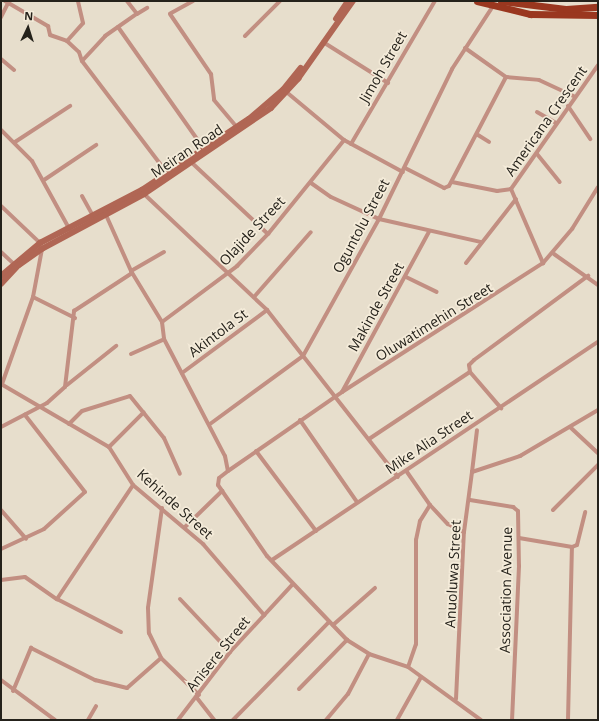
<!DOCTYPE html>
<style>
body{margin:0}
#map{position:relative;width:599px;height:721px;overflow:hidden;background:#e7decc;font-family:"Open Sans",sans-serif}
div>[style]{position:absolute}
.minor>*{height:4px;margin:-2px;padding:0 2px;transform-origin:2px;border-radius:2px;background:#c28f82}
.secondary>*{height:5.5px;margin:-2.75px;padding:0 2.75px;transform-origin:2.75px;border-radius:2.75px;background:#b06654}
.trunk>*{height:7px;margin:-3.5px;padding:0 3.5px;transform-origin:3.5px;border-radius:3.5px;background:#9a371f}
span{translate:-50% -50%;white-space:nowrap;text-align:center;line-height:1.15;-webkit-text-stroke:3.5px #f4ebd9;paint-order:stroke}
.street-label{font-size:14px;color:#25221b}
.frame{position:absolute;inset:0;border:2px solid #25221b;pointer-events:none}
.north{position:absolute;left:8px;top:8px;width:40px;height:40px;-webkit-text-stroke:3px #f4ebd9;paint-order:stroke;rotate:4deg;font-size:11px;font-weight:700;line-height:16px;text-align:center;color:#25221b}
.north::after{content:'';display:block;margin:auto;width:14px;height:18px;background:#25221b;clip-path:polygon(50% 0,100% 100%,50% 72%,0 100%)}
</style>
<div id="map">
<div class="minor">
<div style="left:5px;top:1px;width:50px;rotate:30.2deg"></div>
<div style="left:48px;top:26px;width:9px;rotate:77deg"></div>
<div style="left:50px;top:35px;width:18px;rotate:19deg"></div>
<div style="left:67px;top:41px;width:16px;rotate:43deg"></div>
<div style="left:79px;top:52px;width:9px;rotate:72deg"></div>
<div style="left:82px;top:61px;width:141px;rotate:52.8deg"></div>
<div style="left:127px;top:1px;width:16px;rotate:52deg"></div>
<div style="left:137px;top:14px;width:12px;rotate:-31deg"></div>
<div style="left:193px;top:1px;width:26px;rotate:151deg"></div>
<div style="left:170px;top:14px;width:73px;rotate:55.7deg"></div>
<div style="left:211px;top:74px;width:26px;rotate:83deg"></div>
<div style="left:214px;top:100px;width:35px;rotate:50deg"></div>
<div style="left:1px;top:17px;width:18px;rotate:-63deg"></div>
<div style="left:118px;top:27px;width:149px;rotate:54.8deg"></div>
<div style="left:245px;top:36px;width:49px;rotate:-45deg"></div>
<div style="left:67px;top:41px;width:24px;rotate:-48deg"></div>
<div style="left:83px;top:23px;width:23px;rotate:-103deg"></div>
<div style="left:323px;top:42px;width:77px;rotate:32.2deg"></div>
<div style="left:465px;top:48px;width:50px;rotate:35.3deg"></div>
<div style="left:506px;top:77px;width:33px;rotate:5deg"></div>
<div style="left:539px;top:80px;width:38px;rotate:25deg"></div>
<div style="left:1px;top:59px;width:17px;rotate:40deg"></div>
<div style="left:82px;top:61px;width:34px;rotate:-47deg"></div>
<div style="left:105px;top:36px;width:39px;rotate:-35deg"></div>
<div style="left:284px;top:90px;width:78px;rotate:39.8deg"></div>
<div style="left:344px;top:140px;width:67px;rotate:28.5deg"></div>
<div style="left:568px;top:106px;width:40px;rotate:56deg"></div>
<div style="left:537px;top:112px;width:22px;rotate:30deg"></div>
<div style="left:1px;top:130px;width:44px;rotate:45deg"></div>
<div style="left:32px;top:161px;width:79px;rotate:61.2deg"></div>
<div style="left:478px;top:135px;width:13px;rotate:32deg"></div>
<div style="left:15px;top:142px;width:66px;rotate:-33.2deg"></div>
<div style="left:351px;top:144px;width:166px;rotate:-59.6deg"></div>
<div style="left:537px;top:154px;width:36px;rotate:51deg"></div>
<div style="left:191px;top:162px;width:105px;rotate:43.1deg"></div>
<div style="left:405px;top:168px;width:44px;rotate:27.1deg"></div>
<div style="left:444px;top:188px;width:5px;rotate:-22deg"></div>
<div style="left:449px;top:186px;width:123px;rotate:-62.4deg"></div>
<div style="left:44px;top:180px;width:63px;rotate:-33.9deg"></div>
<div style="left:452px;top:182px;width:46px;rotate:11.3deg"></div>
<div style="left:497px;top:191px;width:14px;rotate:-8deg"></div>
<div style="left:511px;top:189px;width:81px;rotate:66.6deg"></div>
<div style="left:311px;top:183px;width:24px;rotate:35deg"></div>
<div style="left:331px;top:197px;width:53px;rotate:24.6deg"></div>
<div style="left:379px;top:219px;width:105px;rotate:12.7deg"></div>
<div style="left:511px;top:189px;width:151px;rotate:-54.9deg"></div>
<div style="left:144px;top:194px;width:169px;rotate:43.3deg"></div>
<div style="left:267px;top:310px;width:212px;rotate:51.9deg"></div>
<div style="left:82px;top:196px;width:23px;rotate:61deg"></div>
<div style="left:1px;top:206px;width:54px;rotate:43.5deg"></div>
<div style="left:106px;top:215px;width:61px;rotate:65.9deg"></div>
<div style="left:131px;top:271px;width:60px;rotate:58.7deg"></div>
<div style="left:162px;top:322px;width:17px;rotate:83deg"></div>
<div style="left:164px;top:339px;width:132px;rotate:62.5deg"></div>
<div style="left:225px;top:456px;width:15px;rotate:79deg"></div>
<div style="left:228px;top:471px;width:11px;rotate:142deg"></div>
<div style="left:219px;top:478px;width:7px;rotate:98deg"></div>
<div style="left:218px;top:485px;width:86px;rotate:55.4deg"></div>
<div style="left:267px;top:556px;width:116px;rotate:46.4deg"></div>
<div style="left:347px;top:640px;width:26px;rotate:32deg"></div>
<div style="left:369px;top:654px;width:41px;rotate:18.4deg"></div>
<div style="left:408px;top:667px;width:90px;rotate:36deg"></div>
<div style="left:1px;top:252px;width:16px;rotate:43deg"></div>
<div style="left:554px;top:254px;width:54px;rotate:35.2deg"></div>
<div style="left:466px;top:263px;width:81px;rotate:-52deg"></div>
<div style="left:131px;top:271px;width:38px;rotate:-30deg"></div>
<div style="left:406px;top:277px;width:34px;rotate:26deg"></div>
<div style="left:33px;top:297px;width:47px;rotate:26.6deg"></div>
<div style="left:254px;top:297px;width:86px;rotate:-48.8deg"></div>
<div style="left:162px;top:322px;width:94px;rotate:-36.7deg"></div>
<div style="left:237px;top:266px;width:45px;rotate:-45.9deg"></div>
<div style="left:268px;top:234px;width:121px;rotate:-51deg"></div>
<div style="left:131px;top:354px;width:36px;rotate:-24deg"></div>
<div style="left:470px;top:372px;width:48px;rotate:49.3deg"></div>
<div style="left:182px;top:373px;width:106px;rotate:-36.5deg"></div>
<div style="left:1px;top:384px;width:125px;rotate:30.3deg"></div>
<div style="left:109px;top:447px;width:45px;rotate:57.7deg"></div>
<div style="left:133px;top:485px;width:92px;rotate:40.1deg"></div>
<div style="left:203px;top:544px;width:94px;rotate:49.3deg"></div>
<div style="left:2px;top:384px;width:92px;rotate:-70.4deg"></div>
<div style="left:33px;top:297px;width:49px;rotate:-79.4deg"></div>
<div style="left:67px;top:385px;width:63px;rotate:-38.5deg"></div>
<div style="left:342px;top:392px;width:182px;rotate:-61.5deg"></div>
<div style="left:300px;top:420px;width:100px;rotate:55.2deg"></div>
<div style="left:69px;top:424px;width:18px;rotate:-45deg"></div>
<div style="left:82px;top:411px;width:50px;rotate:-17.4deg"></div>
<div style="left:130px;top:396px;width:54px;rotate:51deg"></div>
<div style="left:164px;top:438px;width:39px;rotate:66deg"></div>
<div style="left:210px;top:424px;width:115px;rotate:-36.2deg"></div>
<div style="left:303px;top:356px;width:157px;rotate:-61deg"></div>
<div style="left:379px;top:219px;width:167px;rotate:-64deg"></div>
<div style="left:452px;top:69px;width:75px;rotate:-56.9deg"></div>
<div style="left:1px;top:427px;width:52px;rotate:-27.6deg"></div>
<div style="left:47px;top:403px;width:24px;rotate:-42deg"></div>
<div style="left:65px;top:387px;width:77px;rotate:-83.2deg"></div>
<div style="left:74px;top:311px;width:69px;rotate:-33.2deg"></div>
<div style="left:570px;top:427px;width:38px;rotate:43deg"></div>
<div style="left:369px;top:439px;width:121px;rotate:-33.6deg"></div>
<div style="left:470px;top:372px;width:7px;rotate:-98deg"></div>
<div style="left:469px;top:365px;width:7px;rotate:-45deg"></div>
<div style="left:474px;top:360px;width:142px;rotate:-36.4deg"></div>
<div style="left:109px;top:447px;width:49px;rotate:-45deg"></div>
<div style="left:256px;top:451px;width:100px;rotate:53.1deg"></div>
<div style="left:228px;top:471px;width:139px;rotate:-34.7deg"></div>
<div style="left:342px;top:392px;width:239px;rotate:-32.7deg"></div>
<div style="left:543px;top:263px;width:45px;rotate:-49.5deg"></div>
<div style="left:572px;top:229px;width:49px;rotate:-58.2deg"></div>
<div style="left:407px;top:472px;width:40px;rotate:55.1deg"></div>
<div style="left:430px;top:505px;width:19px;rotate:122deg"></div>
<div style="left:420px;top:521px;width:19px;rotate:102deg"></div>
<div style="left:416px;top:540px;width:104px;rotate:90deg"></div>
<div style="left:416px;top:644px;width:24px;rotate:109deg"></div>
<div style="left:472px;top:472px;width:42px;rotate:-83.2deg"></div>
<div style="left:470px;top:500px;width:44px;rotate:9.2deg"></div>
<div style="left:513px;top:507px;width:6px;rotate:39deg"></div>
<div style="left:518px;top:511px;width:55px;rotate:89deg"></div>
<div style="left:519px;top:566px;width:154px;rotate:92.6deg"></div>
<div style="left:430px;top:505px;width:26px;rotate:47deg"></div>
<div style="left:448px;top:524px;width:18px;rotate:27deg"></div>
<div style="left:162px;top:508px;width:101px;rotate:98deg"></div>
<div style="left:148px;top:608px;width:25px;rotate:88deg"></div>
<div style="left:149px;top:633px;width:28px;rotate:64deg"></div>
<div style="left:161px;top:658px;width:53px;rotate:44.2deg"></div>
<div style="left:1px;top:510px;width:38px;rotate:49deg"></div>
<div style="left:553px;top:510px;width:64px;rotate:-45deg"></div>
<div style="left:185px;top:527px;width:52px;rotate:-44.2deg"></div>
<div style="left:519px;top:538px;width:54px;rotate:9.6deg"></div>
<div style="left:572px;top:547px;width:5px;rotate:-22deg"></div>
<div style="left:577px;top:545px;width:34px;rotate:-76deg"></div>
<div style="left:1px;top:549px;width:47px;rotate:-24.9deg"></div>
<div style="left:44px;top:529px;width:55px;rotate:-42.1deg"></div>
<div style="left:85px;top:492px;width:98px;rotate:-127.9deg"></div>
<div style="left:272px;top:560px;width:392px;rotate:-33.8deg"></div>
<div style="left:1px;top:580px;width:24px;rotate:-7deg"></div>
<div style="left:25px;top:577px;width:39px;rotate:35deg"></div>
<div style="left:57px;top:599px;width:72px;rotate:27.3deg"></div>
<div style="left:57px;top:599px;width:137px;rotate:-56.3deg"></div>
<div style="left:180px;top:599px;width:73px;rotate:46.7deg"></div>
<div style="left:333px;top:625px;width:56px;rotate:-41.4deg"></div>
<div style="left:1px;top:680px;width:67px;rotate:36.5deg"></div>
<div style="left:299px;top:689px;width:69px;rotate:-45.6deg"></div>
<div style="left:13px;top:691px;width:47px;rotate:-67.3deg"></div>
<div style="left:31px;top:648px;width:72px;rotate:26.6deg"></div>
<div style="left:95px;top:680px;width:33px;rotate:14deg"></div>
<div style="left:127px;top:688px;width:45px;rotate:-41.4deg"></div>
<div style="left:197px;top:698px;width:28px;rotate:52deg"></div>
<div style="left:456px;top:699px;width:167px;rotate:-87.3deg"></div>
<div style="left:464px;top:532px;width:61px;rotate:-82.4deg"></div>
<div style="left:472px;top:472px;width:51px;rotate:-18.4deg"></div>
<div style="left:520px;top:456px;width:91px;rotate:-30.5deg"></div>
<div style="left:88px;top:720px;width:16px;rotate:-60deg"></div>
<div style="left:178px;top:720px;width:86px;rotate:-52.6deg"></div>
<div style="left:230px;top:652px;width:91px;rotate:-47.2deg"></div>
<div style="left:233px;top:720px;width:137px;rotate:-45.6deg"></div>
<div style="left:326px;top:720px;width:34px;rotate:-50deg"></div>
<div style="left:348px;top:694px;width:45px;rotate:-62.3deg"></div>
<div style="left:397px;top:720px;width:49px;rotate:-60.8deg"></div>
<div style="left:568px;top:720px;width:173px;rotate:-88.7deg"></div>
</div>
<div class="secondary">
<div style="left:336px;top:19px;width:22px;rotate:-56deg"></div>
<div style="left:1px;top:276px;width:51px;rotate:-40.2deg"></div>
<div style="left:40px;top:243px;width:115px;rotate:-27.5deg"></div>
<div style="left:142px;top:190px;width:128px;rotate:-33.6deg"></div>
<div style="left:249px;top:119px;width:45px;rotate:-40.5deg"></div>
<div style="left:283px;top:90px;width:28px;rotate:-51deg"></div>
<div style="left:1px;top:284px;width:26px;rotate:-47deg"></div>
<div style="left:19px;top:265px;width:28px;rotate:-35deg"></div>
<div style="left:42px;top:249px;width:116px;rotate:-28.3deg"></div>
<div style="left:144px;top:194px;width:153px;rotate:-34.1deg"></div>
<div style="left:271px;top:108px;width:40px;rotate:-47deg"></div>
<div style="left:298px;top:79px;width:95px;rotate:-54.8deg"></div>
</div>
<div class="trunk">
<div style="left:477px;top:1px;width:55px;rotate:13.8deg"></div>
<div style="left:530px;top:14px;width:68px;rotate:0.8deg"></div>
<div style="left:501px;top:1px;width:65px;rotate:7deg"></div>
<div style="left:566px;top:9px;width:32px;rotate:-4deg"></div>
</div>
<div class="street-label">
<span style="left:383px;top:67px;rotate:-60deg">Jimoh Street</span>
<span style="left:546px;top:121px;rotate:-55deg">Americana Crescent</span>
<span style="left:187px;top:151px;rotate:-34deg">Meiran Road</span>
<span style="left:361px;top:226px;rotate:-62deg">Oguntolu Street</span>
<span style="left:252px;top:231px;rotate:-47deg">Olajide Street</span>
<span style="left:376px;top:307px;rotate:-61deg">Makinde Street</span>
<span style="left:434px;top:322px;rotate:-32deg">Oluwatimehin Street</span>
<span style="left:218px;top:333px;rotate:-37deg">Akintola St</span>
<span style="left:429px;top:442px;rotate:-34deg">Mike Alia Street</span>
<span style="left:175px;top:504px;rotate:42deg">Kehinde Street</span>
<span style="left:453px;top:574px;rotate:-87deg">Anuoluwa Street</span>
<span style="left:506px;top:590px;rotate:-89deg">Association Avenue</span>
<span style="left:218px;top:654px;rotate:-51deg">Anisere Street</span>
</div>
<div class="frame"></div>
<div class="north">N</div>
</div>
